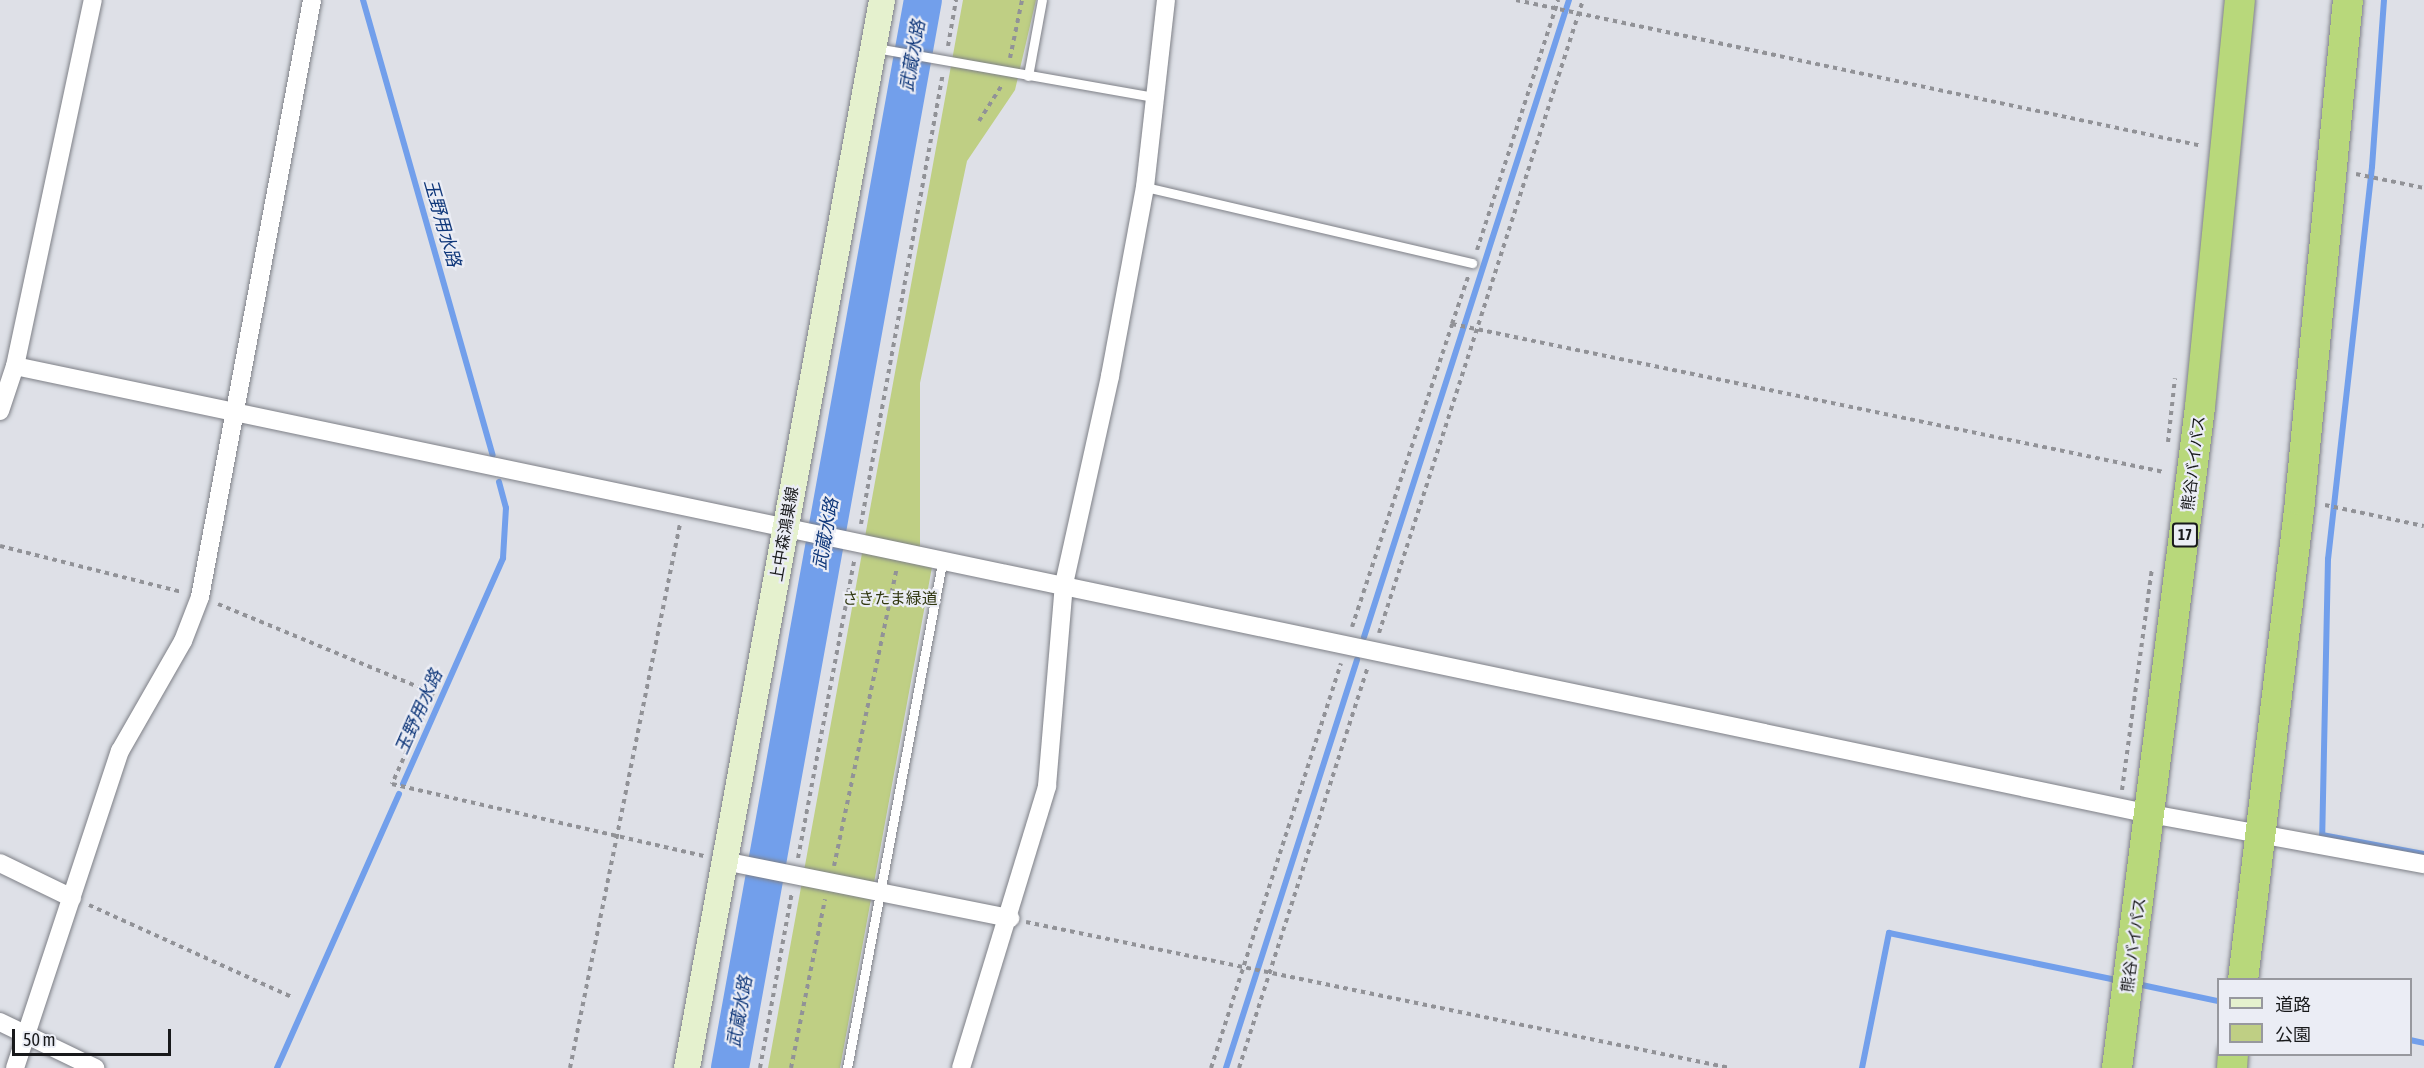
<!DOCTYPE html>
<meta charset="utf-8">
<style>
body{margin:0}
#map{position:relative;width:2424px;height:1068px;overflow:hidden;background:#dee0e7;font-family:"Asap Condensed","Noto Sans JP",sans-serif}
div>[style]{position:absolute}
.green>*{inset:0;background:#bfcf84}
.stream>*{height:6px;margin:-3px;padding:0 3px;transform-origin:3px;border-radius:3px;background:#729feb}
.river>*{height:38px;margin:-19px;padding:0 19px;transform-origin:19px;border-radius:19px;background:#729feb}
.path>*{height:4px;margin-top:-2px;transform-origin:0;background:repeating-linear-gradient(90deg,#919297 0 4.5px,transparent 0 9px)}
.roads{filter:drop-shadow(0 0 2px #7e8087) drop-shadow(0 0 2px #7e8087)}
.service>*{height:9px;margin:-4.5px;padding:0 4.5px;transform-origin:4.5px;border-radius:4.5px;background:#fff}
.minor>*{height:18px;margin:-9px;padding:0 9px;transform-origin:9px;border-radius:9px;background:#fff}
.secondary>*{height:26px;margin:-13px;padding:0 13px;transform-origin:13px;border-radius:13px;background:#e5f1ce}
.trunk>*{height:30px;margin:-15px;padding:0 15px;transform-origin:15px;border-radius:15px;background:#b8d87b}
span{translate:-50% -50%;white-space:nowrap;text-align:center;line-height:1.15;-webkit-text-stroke:4.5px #ebedf5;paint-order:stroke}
.shield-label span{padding:2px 4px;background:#ebedf5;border:2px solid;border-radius:4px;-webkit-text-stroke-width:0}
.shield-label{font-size:15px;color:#18191b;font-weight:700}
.street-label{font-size:16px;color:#18191b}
.park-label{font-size:16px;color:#30370f}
.water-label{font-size:18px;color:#0f377a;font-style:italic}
.legend{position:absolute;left:2217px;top:978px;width:195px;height:78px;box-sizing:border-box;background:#ebedf5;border:2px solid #97989e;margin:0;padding:8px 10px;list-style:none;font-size:18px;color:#18191b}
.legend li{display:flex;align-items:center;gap:12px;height:30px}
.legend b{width:30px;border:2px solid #97989e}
.scale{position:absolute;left:12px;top:1029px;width:159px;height:27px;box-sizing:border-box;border:3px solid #18191b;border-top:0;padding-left:8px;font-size:18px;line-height:21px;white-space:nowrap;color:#18191b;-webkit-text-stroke:4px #ebedf5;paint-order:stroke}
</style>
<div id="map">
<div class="green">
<div style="clip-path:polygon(963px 0,1036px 0,1015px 90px,967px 161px,920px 383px,920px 564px,932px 567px,840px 1068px,768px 1068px)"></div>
</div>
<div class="stream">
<div style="left:363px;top:0;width:473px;rotate:74.1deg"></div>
<div style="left:2384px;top:0;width:167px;rotate:94.1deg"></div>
<div style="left:2372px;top:167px;width:394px;rotate:96.4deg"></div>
<div style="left:2328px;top:559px;width:276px;rotate:91.2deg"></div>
<div style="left:2322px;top:835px;width:104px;rotate:10.6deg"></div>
<div style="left:1364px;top:637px;width:669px;rotate:-72.16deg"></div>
<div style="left:403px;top:784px;width:247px;rotate:-66.1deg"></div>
<div style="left:503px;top:558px;width:50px;rotate:-86.6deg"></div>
<div style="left:506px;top:508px;width:27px;rotate:-105deg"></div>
<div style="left:2137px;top:984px;width:83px;rotate:11.9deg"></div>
<div style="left:2410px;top:1040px;width:14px;rotate:12deg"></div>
<div style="left:277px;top:1068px;width:300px;rotate:-66deg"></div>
<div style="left:1226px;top:1068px;width:429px;rotate:-72.2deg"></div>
<div style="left:1862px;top:1068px;width:138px;rotate:-78.7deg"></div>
<div style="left:1889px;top:933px;width:237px;rotate:11.7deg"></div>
</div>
<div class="river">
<div style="left:730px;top:1068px;width:1085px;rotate:-79.76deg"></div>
</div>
<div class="path">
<div style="left:1516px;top:0;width:701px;rotate:12.01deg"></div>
<div style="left:948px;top:46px;width:47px;rotate:-80.1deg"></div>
<div style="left:1010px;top:58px;width:59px;rotate:-78.3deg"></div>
<div style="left:979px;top:121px;width:43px;rotate:-57.4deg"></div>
<div style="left:2356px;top:174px;width:69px;rotate:11.6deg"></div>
<div style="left:1477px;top:250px;width:263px;rotate:-72deg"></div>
<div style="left:1452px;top:324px;width:50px;rotate:-71.2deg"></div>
<div style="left:2168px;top:442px;width:64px;rotate:-83.8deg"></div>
<div style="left:2325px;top:505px;width:101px;rotate:12deg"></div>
<div style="left:861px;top:524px;width:457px;rotate:-79.7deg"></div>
<div style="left:0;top:546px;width:188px;rotate:14.2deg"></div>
<div style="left:218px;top:604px;width:233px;rotate:22.5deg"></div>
<div style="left:433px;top:693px;width:100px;rotate:114.3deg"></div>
<div style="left:392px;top:784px;width:320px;rotate:13deg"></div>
<div style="left:1352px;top:627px;width:319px;rotate:-71.7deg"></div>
<div style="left:1452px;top:324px;width:727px;rotate:11.74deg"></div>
<div style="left:1379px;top:633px;width:665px;rotate:-72.14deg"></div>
<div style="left:2122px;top:790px;width:224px;rotate:-82.3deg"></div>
<div style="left:798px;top:858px;width:302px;rotate:-79.3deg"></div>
<div style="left:834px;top:866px;width:305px;rotate:-78.1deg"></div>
<div style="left:89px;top:905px;width:223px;rotate:24.4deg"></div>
<div style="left:1026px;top:922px;width:719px;rotate:11.72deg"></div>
<div style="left:570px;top:1068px;width:555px;rotate:-78.57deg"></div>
<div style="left:760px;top:1068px;width:179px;rotate:-79.7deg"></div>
<div style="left:791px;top:1068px;width:172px;rotate:-78.6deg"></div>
<div style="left:1211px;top:1068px;width:425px;rotate:-72.2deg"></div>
<div style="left:1239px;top:1068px;width:419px;rotate:-72.2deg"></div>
</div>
<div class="roads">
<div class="service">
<div style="left:876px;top:48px;width:282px;rotate:10deg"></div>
<div style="left:1028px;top:76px;width:77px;rotate:-79.6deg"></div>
<div style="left:1145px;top:187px;width:336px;rotate:13.1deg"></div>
<div style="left:847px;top:1068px;width:519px;rotate:-79.34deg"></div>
</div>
<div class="minor">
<div style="left:15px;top:366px;width:2182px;rotate:11.85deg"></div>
<div style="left:2151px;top:814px;width:278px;rotate:10.4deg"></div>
<div style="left:0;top:411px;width:47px;rotate:-71.6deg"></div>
<div style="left:15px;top:366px;width:374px;rotate:-78deg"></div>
<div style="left:724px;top:861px;width:292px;rotate:11.3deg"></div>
<div style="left:0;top:863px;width:80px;rotate:25.9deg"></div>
<div style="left:0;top:1022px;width:106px;rotate:25.8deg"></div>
<div style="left:15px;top:1068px;width:334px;rotate:-71.7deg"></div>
<div style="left:120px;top:751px;width:127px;rotate:-60.2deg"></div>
<div style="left:183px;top:641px;width:47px;rotate:-68.9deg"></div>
<div style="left:200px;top:597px;width:607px;rotate:-79.37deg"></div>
<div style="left:961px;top:1068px;width:295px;rotate:-73deg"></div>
<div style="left:1047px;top:786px;width:203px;rotate:-85.2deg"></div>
<div style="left:1064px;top:584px;width:213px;rotate:-77.5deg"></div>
<div style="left:1110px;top:376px;width:192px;rotate:-79.5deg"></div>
<div style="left:1145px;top:187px;width:188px;rotate:-83.6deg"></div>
</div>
<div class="secondary">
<div style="left:687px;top:1068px;width:1086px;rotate:-79.65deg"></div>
</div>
<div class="trunk">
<div style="left:2243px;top:980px;width:483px;rotate:-83.2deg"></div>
<div style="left:2300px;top:500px;width:502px;rotate:-84.52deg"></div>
<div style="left:2117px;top:1068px;width:666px;rotate:-82.84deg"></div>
<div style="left:2200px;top:407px;width:409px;rotate:-84.4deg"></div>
<div style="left:2232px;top:1068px;width:14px;rotate:-86deg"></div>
</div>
</div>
<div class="shield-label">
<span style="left:2185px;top:535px">17</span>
</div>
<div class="street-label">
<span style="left:2193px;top:463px;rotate:-83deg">熊谷バイパス</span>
<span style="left:784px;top:534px;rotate:-80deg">上中森鴻巣線</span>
<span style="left:2133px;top:945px;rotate:-82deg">熊谷バイパス</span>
</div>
<div class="park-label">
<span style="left:890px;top:598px">さきたま緑道</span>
</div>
<div class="water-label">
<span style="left:913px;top:56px;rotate:-80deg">武蔵水路</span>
<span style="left:442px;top:223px;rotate:74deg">玉野用水路</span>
<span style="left:826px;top:534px;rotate:-80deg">武蔵水路</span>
<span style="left:419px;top:712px;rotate:-66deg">玉野用水路</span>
<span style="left:740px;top:1012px;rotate:-80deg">武蔵水路</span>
</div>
<ul class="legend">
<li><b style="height:8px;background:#e5f1ce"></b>道路</li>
<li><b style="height:16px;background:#bfcf84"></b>公園</li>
</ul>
<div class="scale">50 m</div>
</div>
